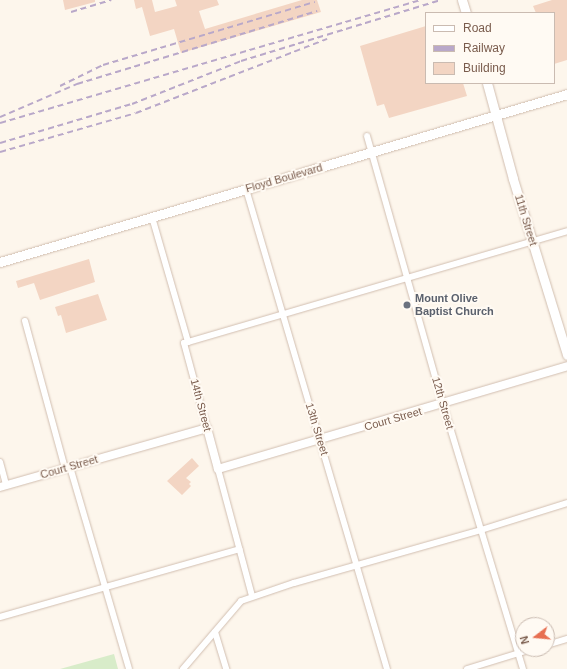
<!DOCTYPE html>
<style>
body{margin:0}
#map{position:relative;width:567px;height:669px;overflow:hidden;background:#fdf6ec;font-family:Arial,sans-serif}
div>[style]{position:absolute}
.green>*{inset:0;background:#d8ecc9}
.building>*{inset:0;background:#f3d5c3}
.roads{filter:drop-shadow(0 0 1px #d1beb0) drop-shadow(0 0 1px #d1beb0)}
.minor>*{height:6px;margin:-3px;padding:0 3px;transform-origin:3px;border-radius:3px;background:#fff}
.tertiary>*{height:8px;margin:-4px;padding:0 4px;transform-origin:4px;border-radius:4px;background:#fff}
.secondary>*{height:9px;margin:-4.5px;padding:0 4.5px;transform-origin:4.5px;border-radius:4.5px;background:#fff}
.rail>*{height:2px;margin-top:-1px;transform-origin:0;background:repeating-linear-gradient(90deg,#b9a8c9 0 6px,transparent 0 10px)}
.dots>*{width:11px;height:11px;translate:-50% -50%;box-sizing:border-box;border:2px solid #fffaf3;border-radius:50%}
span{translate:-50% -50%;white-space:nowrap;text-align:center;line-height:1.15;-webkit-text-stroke:4px #fffaf3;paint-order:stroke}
.street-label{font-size:11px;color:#7a5c4d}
.worship-label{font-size:11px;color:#5b616d;font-weight:700}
.left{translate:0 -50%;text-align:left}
.legend{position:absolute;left:425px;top:12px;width:130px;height:72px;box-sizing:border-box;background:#fffaf3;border:1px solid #cabbb1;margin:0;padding:5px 7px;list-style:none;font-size:12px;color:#7a5c4d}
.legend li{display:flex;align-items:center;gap:8px;height:20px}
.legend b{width:20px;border:1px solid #cabbb1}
.north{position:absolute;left:515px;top:617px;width:40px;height:40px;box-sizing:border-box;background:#fffaf3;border:1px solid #cabbb1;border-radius:50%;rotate:254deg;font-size:11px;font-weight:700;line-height:16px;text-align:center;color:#7a5c4d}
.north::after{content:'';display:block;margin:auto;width:14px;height:18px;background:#e76f51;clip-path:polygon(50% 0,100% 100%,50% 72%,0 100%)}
</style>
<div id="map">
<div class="green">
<div style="clip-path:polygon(114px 654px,118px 669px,60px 669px)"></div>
</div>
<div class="building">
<div style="clip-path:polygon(63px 0,95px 0,95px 2px,65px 10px)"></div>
<div style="clip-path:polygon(134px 0,152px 0,155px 12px,177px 6px,175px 0,217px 0,219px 5px,199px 11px,205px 29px,302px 0,317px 0,321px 12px,181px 53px,174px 29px,150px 36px,142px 7px,136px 9px)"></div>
<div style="clip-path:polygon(552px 0,567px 0,567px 60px,554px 64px,554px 13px,536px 13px,533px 6px)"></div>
<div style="clip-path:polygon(426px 26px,426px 83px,463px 83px,467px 96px,389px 118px,384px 104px,377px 106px,360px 46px)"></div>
<div style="clip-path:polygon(89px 259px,95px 282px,40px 300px,34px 283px,18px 288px,16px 281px)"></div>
<div style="clip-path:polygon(98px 294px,107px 320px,66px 333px,61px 315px,58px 316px,55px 307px)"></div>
<div style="clip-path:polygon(192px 458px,199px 466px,186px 478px,191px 482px,189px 484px,191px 486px,182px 495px,167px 481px)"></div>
</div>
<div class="roads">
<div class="minor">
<div style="left:367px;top:136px;width:279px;rotate:74.2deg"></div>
<div style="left:443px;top:404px;width:277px;rotate:73.2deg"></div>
<div style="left:246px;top:189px;width:500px;rotate:73.63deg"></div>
<div style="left:152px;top:217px;width:130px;rotate:73.9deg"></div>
<div style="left:188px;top:342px;width:4px;rotate:166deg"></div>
<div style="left:184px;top:343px;width:88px;rotate:74.9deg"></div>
<div style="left:25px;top:321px;width:152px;rotate:74.8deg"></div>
<div style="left:188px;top:342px;width:395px;rotate:-16.3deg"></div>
<div style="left:0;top:462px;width:24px;rotate:75deg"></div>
<div style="left:70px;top:467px;width:210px;rotate:73.7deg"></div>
<div style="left:218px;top:469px;width:131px;rotate:75deg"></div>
<div style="left:0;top:617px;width:249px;rotate:-15.8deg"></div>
<div style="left:215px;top:632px;width:39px;rotate:73deg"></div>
<div style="left:547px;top:645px;width:21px;rotate:-17deg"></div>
<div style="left:183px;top:669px;width:89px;rotate:-49.5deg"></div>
<div style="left:241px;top:601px;width:56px;rotate:-18.8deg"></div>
<div style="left:294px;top:583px;width:194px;rotate:-15.8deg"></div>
<div style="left:481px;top:530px;width:90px;rotate:-17.4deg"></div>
<div style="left:467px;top:669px;width:68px;rotate:-17.1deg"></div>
</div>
<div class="tertiary">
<div style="left:0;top:487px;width:215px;rotate:-15.9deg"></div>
<div style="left:207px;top:428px;width:42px;rotate:75deg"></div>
<div style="left:218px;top:469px;width:364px;rotate:-16.4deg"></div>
</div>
<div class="secondary">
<div style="left:462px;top:0;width:14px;rotate:73deg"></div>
<div style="left:487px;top:83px;width:99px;rotate:74.8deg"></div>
<div style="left:513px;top:179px;width:184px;rotate:72.9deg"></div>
<div style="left:0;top:262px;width:591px;rotate:-16.5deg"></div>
</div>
</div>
<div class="rail">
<div style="left:71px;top:12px;width:42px;rotate:-16.7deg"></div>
<div style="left:60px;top:86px;width:48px;rotate:-26deg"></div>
<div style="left:103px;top:65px;width:221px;rotate:-16.6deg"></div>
<div style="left:0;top:117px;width:84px;rotate:-23.2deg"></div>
<div style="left:77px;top:84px;width:251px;rotate:-16.9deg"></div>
<div style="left:0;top:123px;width:438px;rotate:-16.3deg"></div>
<div style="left:0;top:143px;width:138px;rotate:-16.5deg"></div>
<div style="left:132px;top:104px;width:117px;rotate:-21.5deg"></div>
<div style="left:241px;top:61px;width:208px;rotate:-17deg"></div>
<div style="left:0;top:152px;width:141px;rotate:-16deg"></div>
<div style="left:136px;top:113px;width:205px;rotate:-21.2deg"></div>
</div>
<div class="dots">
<div style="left:407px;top:305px;background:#6b7280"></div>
</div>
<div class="street-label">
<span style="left:284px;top:178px;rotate:-16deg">Floyd Boulevard</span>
<span style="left:526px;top:220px;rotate:73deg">11th Street</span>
<span style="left:443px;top:403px;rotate:74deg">12th Street</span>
<span style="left:201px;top:405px;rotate:75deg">14th Street</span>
<span style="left:393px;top:419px;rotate:-16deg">Court Street</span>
<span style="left:317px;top:429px;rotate:73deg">13th Street</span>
<span style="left:69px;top:467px;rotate:-16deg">Court Street</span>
</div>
<div class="worship-label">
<span class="left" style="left:415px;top:305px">Mount Olive<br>Baptist Church</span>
</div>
<ul class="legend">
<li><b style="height:5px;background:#fff"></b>Road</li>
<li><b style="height:5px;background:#b9a8c9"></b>Railway</li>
<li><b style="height:11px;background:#f3d5c3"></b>Building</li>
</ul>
<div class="north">N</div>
</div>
